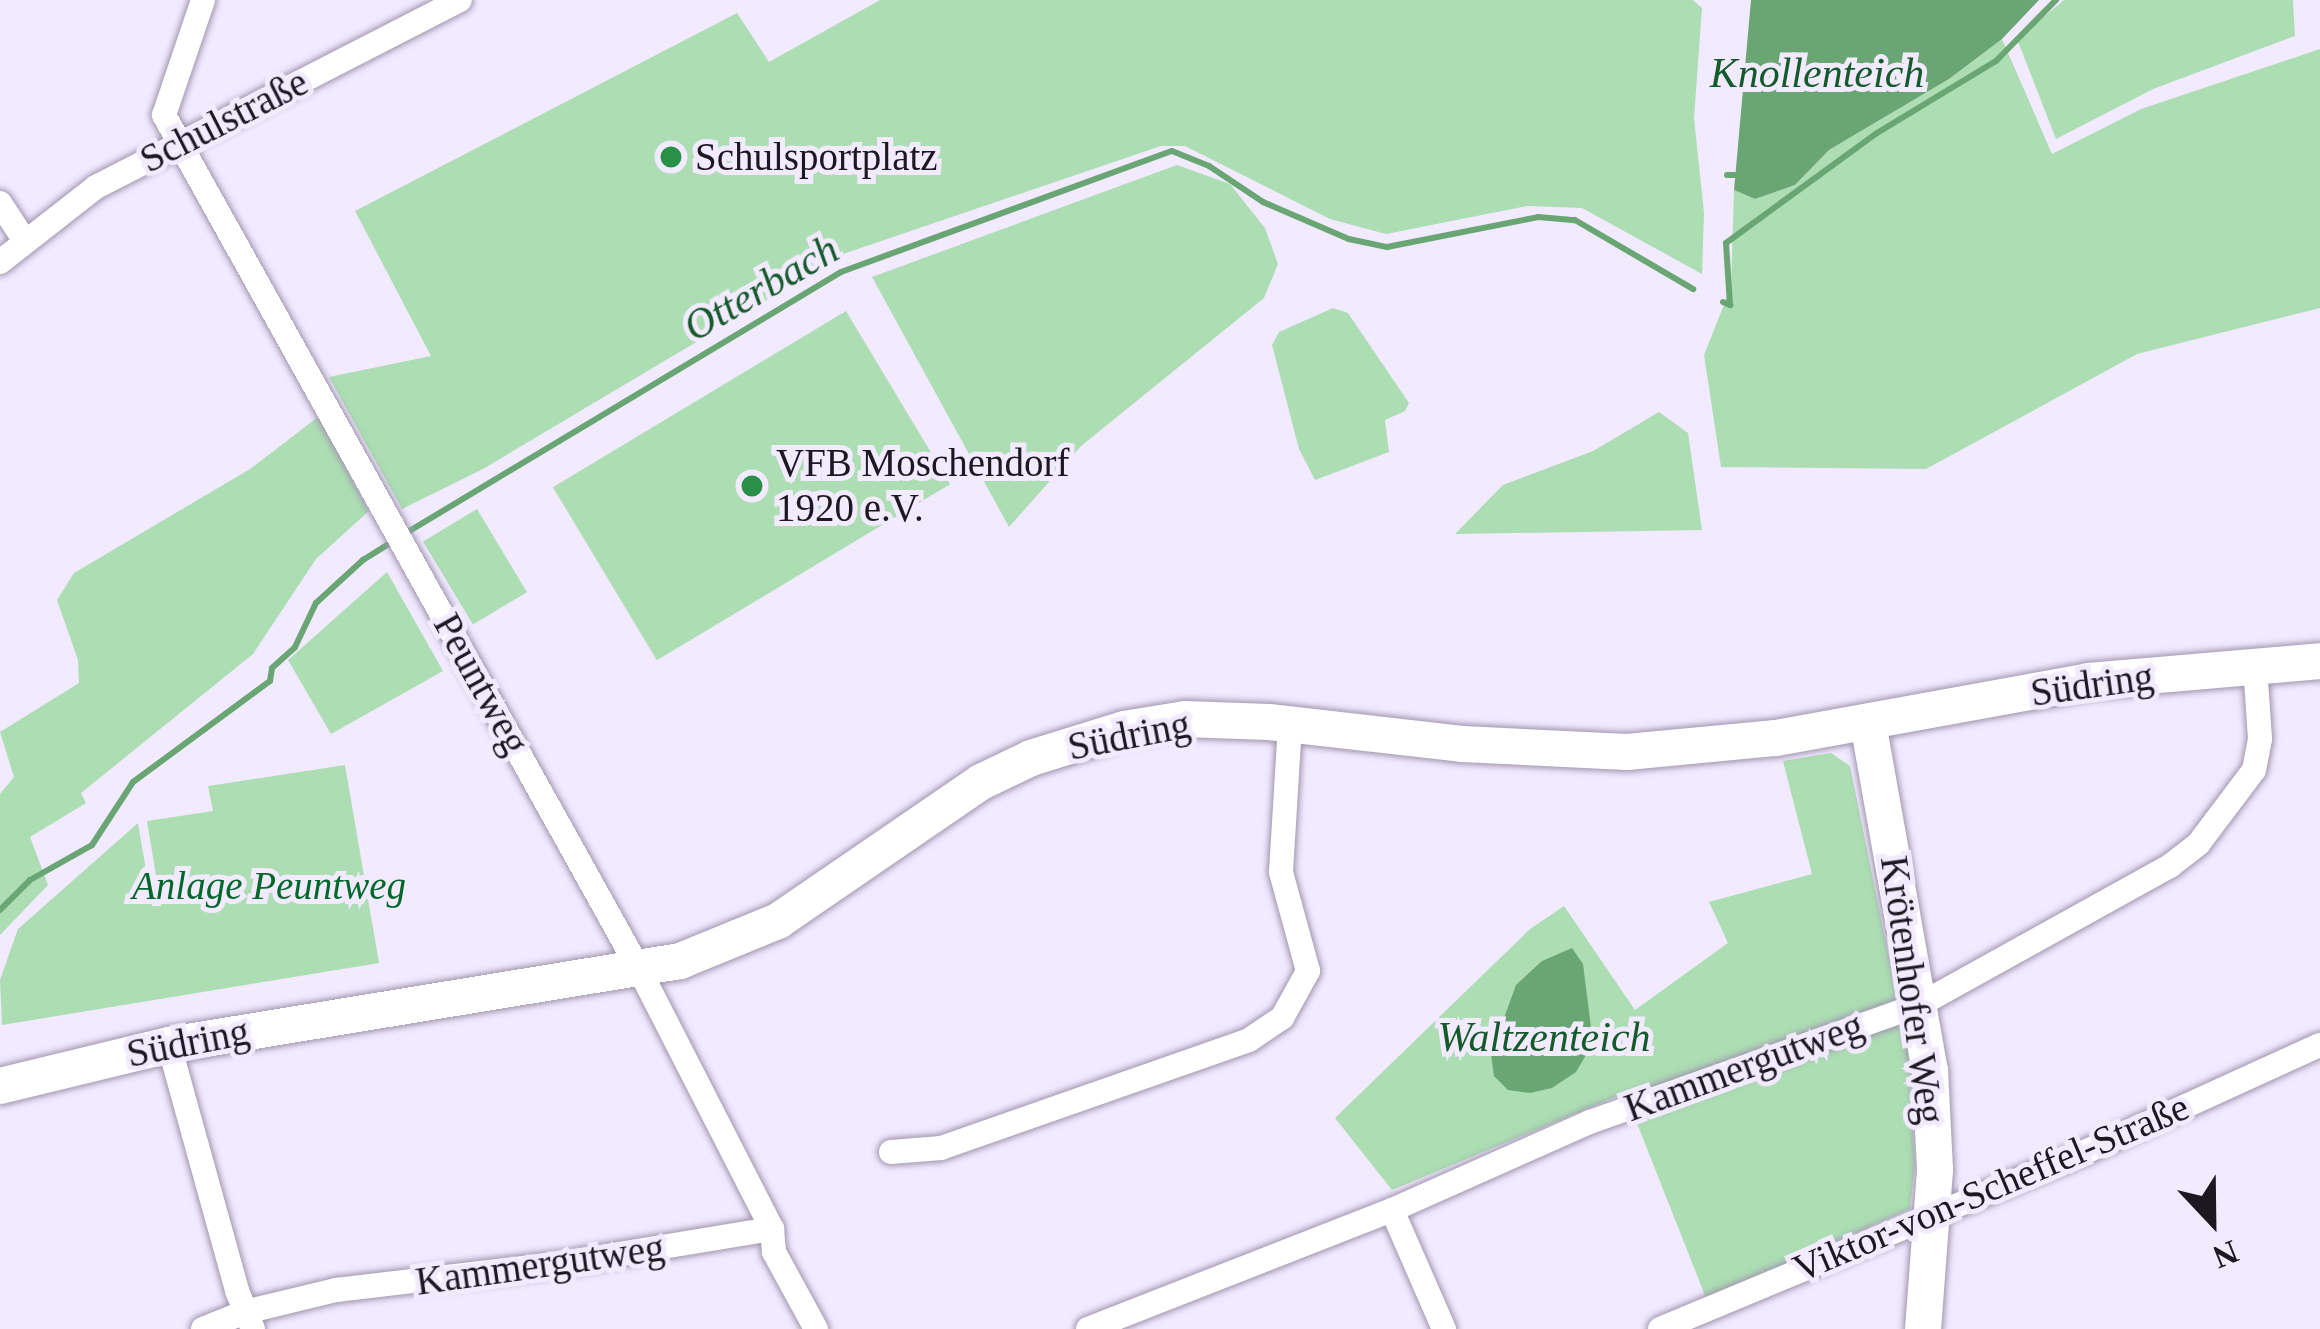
<!DOCTYPE html>
<meta charset="utf-8">
<style>
body{margin:0}
#map{position:relative;width:2320px;height:1329px;overflow:hidden;background:#f2eaff;font-family:Georgia,serif}
div>[style]{position:absolute}
.green>*{inset:0;background:#acddb3;transform-origin:0 0}
.water>*{inset:0;background:#69a674}
.stream>*{height:6px;margin:-3px;padding:0 3px;transform-origin:3px;border-radius:3px;background:#69a674}
.roads{filter:drop-shadow(0 0 3px #a097af) drop-shadow(0 0 3px #a097af)}
.street>*{height:24px;margin:-12px;padding:0 12px;transform-origin:12px;border-radius:12px;background:#fff}
.secondary>*{height:36px;margin:-18px;padding:0 18px;transform-origin:18px;border-radius:18px;background:#fff}
.dots>*{width:33px;height:33px;translate:-50% -50%;box-sizing:border-box;border:6px solid #f2eaff;border-radius:50%}
span{translate:-50% -50%;white-space:nowrap;text-align:center;line-height:1.15;-webkit-text-stroke:10px #f2eaff;paint-order:stroke}
.street-label{font-size:39px;color:#1c1821}
.poi-label{font-size:39px;color:#1c1821}
.left{translate:0 -50%;text-align:left}
.park-label{font-size:39px;color:#00692a;font-style:italic}
.water-label{font-size:42px;color:#155a2a;font-style:italic}
.north{position:absolute;left:2152px;top:1161px;width:120px;height:120px;-webkit-text-stroke:9px #f2eaff;paint-order:stroke;rotate:158deg;font-size:33px;font-weight:700;line-height:48px;text-align:center;color:#1c1821}
.north::after{content:'';display:block;margin:auto;width:42px;height:54px;background:#1c1821;clip-path:polygon(50% 0,100% 100%,50% 72%,0 100%)}
</style>
<div id="map">
<div class="green">
<div style="clip-path:polygon(880px 0,1693px 0,1702px 8px,1694px 118px,1704px 213px,1702px 274px,1582px 208px,1527px 206px,1386px 234px,1330px 219px,1185px 146px,1161px 146px,846px 253px,483px 469px,402px 509px,329px 377px,431px 356px,355px 211px,737px 13px,769px 62px)"></div>
<div style="clip-path:polygon(2064px 0,2293px 0,2295px 36px,2153px 89px,2056px 139px,2017px 39px)"></div>
<div style="clip-path:polygon(2002px 39px,2052px 154px,2141px 109px,2320px 49px,2320px 308px,2137px 354px,1926px 469px,1721px 467px,1704px 355px,1731px 287px,1734px 190px,1755px 199px,1795px 185px,1829px 150px,1949px 79px)"></div>
<div style="clip-path:polygon(1177px 165px,1230px 184px,1265px 228px,1278px 264px,1264px 298px,1081px 446px,1009px 527px,872px 277px)"></div>
<div style="clip-path:polygon(1333px 308px,1348px 313px,1409px 403px,1405px 411px,1385px 420px,1389px 452px,1315px 480px,1299px 449px,1272px 345px,1279px 332px)"></div>
<div style="left:846px;top:311px;width:202px;height:342px;rotate:59deg"></div>
<div style="clip-path:polygon(1659px 412px,1688px 433px,1702px 530px,1455px 534px,1503px 485px,1593px 451px)"></div>
<div style="clip-path:polygon(318px 417px,369px 511px,316px 559px,253px 654px,81px 793px,86px 803px,30px 837px,48px 885px,0 935px,0 794px,14px 777px,0 732px,79px 683px,78px 660px,57px 600px,74px 573px,250px 469px)"></div>
<div style="left:477px;top:509px;width:97px;height:63px;rotate:59deg"></div>
<div style="clip-path:polygon(387px 572px,443px 671px,331px 734px,288px 660px)"></div>
<div style="clip-path:polygon(1831px 753px,1850px 766px,1908px 1051px,1915px 1165px,1910px 1209px,1706px 1298px,1625px 1093px,1392px 1190px,1335px 1118px,1530px 929px,1564px 906px,1635px 1010px,1728px 943px,1709px 902px,1812px 874px,1783px 761px)"></div>
<div style="clip-path:polygon(345px 765px,379px 963px,2px 1025px,0 980px,18px 929px,138px 823px,152px 906px,161px 906px,147px 821px,213px 811px,208px 786px)"></div>
</div>
<div class="water">
<div style="clip-path:polygon(1751px 0,2039px 0,2002px 39px,1949px 79px,1829px 150px,1795px 185px,1755px 199px,1734px 190px)"></div>
<div style="clip-path:polygon(1572px 948px,1583px 964px,1593px 1043px,1576px 1072px,1552px 1088px,1530px 1093px,1508px 1090px,1494px 1076px,1491px 1054px,1516px 985px,1542px 961px)"></div>
</div>
<div class="stream">
<div style="left:1727px;top:175px;width:7px"></div>
<div style="left:1723px;top:302px;width:8px;rotate:23deg"></div>
<div style="left:1730px;top:305px;width:62px;rotate:-93.7deg"></div>
<div style="left:1726px;top:243px;width:187px;rotate:-36.1deg"></div>
<div style="left:1877px;top:133px;width:139px;rotate:-31.2deg"></div>
<div style="left:1996px;top:61px;width:86px;rotate:-45.5deg"></div>
<div style="left:406px;top:533px;width:507px;rotate:-30.96deg"></div>
<div style="left:841px;top:272px;width:352px;rotate:-20.1deg"></div>
<div style="left:1172px;top:151px;width:40px;rotate:22deg"></div>
<div style="left:1209px;top:166px;width:65px;rotate:33.7deg"></div>
<div style="left:1263px;top:202px;width:94px;rotate:23.3deg"></div>
<div style="left:1349px;top:239px;width:39px;rotate:12deg"></div>
<div style="left:1387px;top:247px;width:154px;rotate:-11.2deg"></div>
<div style="left:1538px;top:217px;width:37px;rotate:5deg"></div>
<div style="left:1575px;top:220px;width:137px;rotate:30.3deg"></div>
<div style="left:0;top:910px;width:42px;rotate:-45deg"></div>
<div style="left:30px;top:880px;width:71px;rotate:-29.4deg"></div>
<div style="left:92px;top:845px;width:75px;rotate:-56.9deg"></div>
<div style="left:133px;top:782px;width:170px;rotate:-36.4deg"></div>
<div style="left:270px;top:681px;width:13px;rotate:-81deg"></div>
<div style="left:272px;top:668px;width:31px;rotate:-42deg"></div>
<div style="left:295px;top:647px;width:49px;rotate:-64.5deg"></div>
<div style="left:316px;top:603px;width:64px;rotate:-42.5deg"></div>
<div style="left:363px;top:560px;width:38px;rotate:-32deg"></div>
</div>
<div class="roads">
<div class="street">
<div style="left:203px;top:0;width:121px;rotate:108.7deg"></div>
<div style="left:164px;top:115px;width:977px;rotate:60.92deg"></div>
<div style="left:639px;top:969px;width:292px;rotate:62.9deg"></div>
<div style="left:772px;top:1229px;width:23px;rotate:85deg"></div>
<div style="left:774px;top:1252px;width:88px;rotate:61.4deg"></div>
<div style="left:0;top:203px;width:45px;rotate:56.7deg"></div>
<div style="left:0;top:262px;width:122px;rotate:-38deg"></div>
<div style="left:96px;top:187px;width:409px;rotate:-27.2deg"></div>
<div style="left:169px;top:1045px;width:255px;rotate:74.5deg"></div>
<div style="left:237px;top:1291px;width:41px;rotate:67.2deg"></div>
<div style="left:891px;top:1152px;width:50px;rotate:-4.6deg"></div>
<div style="left:941px;top:1148px;width:326px;rotate:-19.3deg"></div>
<div style="left:1249px;top:1040px;width:40px;rotate:-34deg"></div>
<div style="left:1282px;top:1018px;width:54px;rotate:-61deg"></div>
<div style="left:1308px;top:971px;width:103px;rotate:-105.3deg"></div>
<div style="left:1281px;top:872px;width:148px;rotate:-86.5deg"></div>
<div style="left:1392px;top:1210px;width:130px;rotate:66.4deg"></div>
<div style="left:203px;top:1329px;width:45px;rotate:-22deg"></div>
<div style="left:245px;top:1312px;width:94px;rotate:-13.6deg"></div>
<div style="left:336px;top:1290px;width:232px;rotate:-6.7deg"></div>
<div style="left:566px;top:1263px;width:209px;rotate:-9.4deg"></div>
<div style="left:1088px;top:1329px;width:326px;rotate:-21.4deg"></div>
<div style="left:1392px;top:1210px;width:217px;rotate:-24deg"></div>
<div style="left:1590px;top:1122px;width:351px;rotate:-19.6deg"></div>
<div style="left:1921px;top:1004px;width:285px;rotate:-29deg"></div>
<div style="left:2170px;top:866px;width:37px;rotate:-38deg"></div>
<div style="left:2199px;top:843px;width:91px;rotate:-53deg"></div>
<div style="left:2254px;top:770px;width:32px;rotate:-79deg"></div>
<div style="left:2260px;top:739px;width:74px;rotate:-93.9deg"></div>
<div style="left:1660px;top:1329px;width:463px;rotate:-22.6deg"></div>
<div style="left:2087px;top:1151px;width:256px;rotate:-24.5deg"></div>
</div>
<div class="secondary">
<div style="left:1868px;top:723px;width:352px;rotate:79.9deg"></div>
<div style="left:1930px;top:1070px;width:100px;rotate:87.1deg"></div>
<div style="left:1935px;top:1170px;width:159px;rotate:94.3deg"></div>
<div style="left:0;top:1086px;width:174px;rotate:-13.6deg"></div>
<div style="left:169px;top:1045px;width:518px;rotate:-9.33deg"></div>
<div style="left:680px;top:961px;width:106px;rotate:-22.2deg"></div>
<div style="left:778px;top:921px;width:246px;rotate:-34.4deg"></div>
<div style="left:981px;top:782px;width:55px;rotate:-25.6deg"></div>
<div style="left:1031px;top:758px;width:97px;rotate:-17.3deg"></div>
<div style="left:1124px;top:729px;width:62px;rotate:-9.3deg"></div>
<div style="left:1185px;top:719px;width:84px;rotate:2deg"></div>
<div style="left:1269px;top:722px;width:194px;rotate:6.5deg"></div>
<div style="left:1462px;top:744px;width:165px;rotate:2.8deg"></div>
<div style="left:1627px;top:752px;width:150px;rotate:-5.4deg"></div>
<div style="left:1776px;top:738px;width:318px;rotate:-10.3deg"></div>
<div style="left:2089px;top:681px;width:232px;rotate:-4.9deg"></div>
</div>
</div>
<div class="dots">
<div style="left:671px;top:157px;background:#289047"></div>
<div style="left:752px;top:486px;background:#289047"></div>
</div>
<div class="street-label">
<span style="left:224px;top:121px;rotate:-27deg">Schulstraße</span>
<span style="left:481px;top:684px;rotate:61deg">Peuntweg</span>
<span style="left:2092px;top:685px;rotate:-8deg">Südring</span>
<span style="left:1129px;top:736px;rotate:-11deg">Südring</span>
<span style="left:1912px;top:990px;rotate:82deg">Krötenhofer Weg</span>
<span style="left:188px;top:1043px;rotate:-11deg">Südring</span>
<span style="left:1744px;top:1067px;rotate:-20deg">Kammergutweg</span>
<span style="left:1991px;top:1188px;rotate:-23deg">Viktor-von-Scheffel-Straße</span>
<span style="left:540px;top:1265px;rotate:-8deg">Kammergutweg</span>
</div>
<div class="poi-label">
<span class="left" style="left:695px;top:157px">Schulsportplatz</span>
<span class="left" style="left:776px;top:486px">VFB Moschendorf<br>1920 e.V.</span>
</div>
<div class="park-label">
<span style="left:269px;top:886px">Anlage Peuntweg</span>
</div>
<div class="water-label">
<span style="left:1817px;top:73px">Knollenteich</span>
<span style="left:761px;top:288px;rotate:-30deg">Otterbach</span>
<span style="left:1544px;top:1037px">Waltzenteich</span>
</div>
<div class="north">N</div>
</div>
